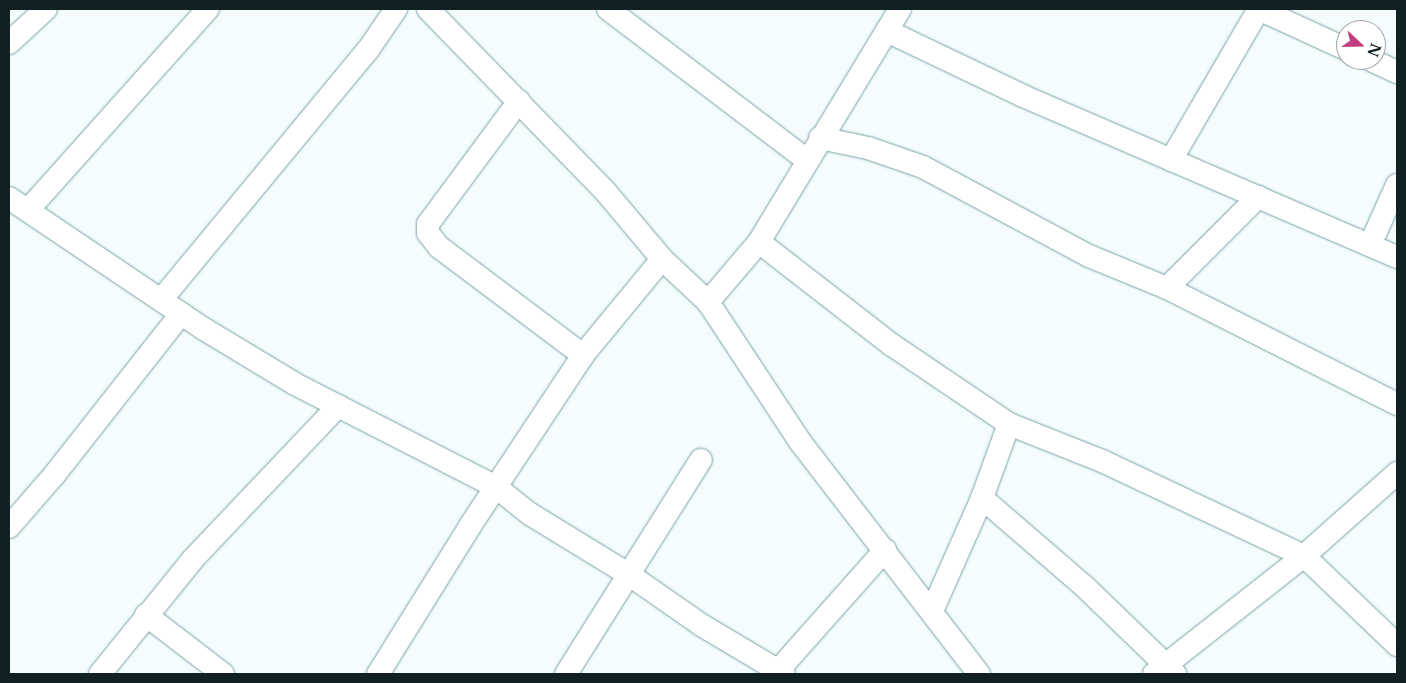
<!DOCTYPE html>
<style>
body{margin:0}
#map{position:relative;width:1406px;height:683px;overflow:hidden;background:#f4fcfd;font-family:"Libre Baskerville",serif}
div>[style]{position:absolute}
.roads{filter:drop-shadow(0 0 1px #79a1a6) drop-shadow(0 0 1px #79a1a6)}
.minor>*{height:22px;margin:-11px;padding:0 11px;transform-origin:11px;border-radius:11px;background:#fff}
span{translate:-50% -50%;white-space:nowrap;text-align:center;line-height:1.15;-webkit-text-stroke:4.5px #fff;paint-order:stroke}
.frame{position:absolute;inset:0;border:10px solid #112123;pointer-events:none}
.north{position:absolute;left:1336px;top:20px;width:50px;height:50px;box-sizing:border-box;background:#fff;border:1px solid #a0a6a7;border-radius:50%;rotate:111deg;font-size:14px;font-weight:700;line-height:20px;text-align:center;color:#112123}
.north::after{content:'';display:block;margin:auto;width:18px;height:22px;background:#c43e7f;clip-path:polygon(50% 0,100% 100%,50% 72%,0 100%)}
</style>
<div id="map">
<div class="roads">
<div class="minor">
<div style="left:428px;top:9px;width:254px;rotate:45.8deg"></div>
<div style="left:605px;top:191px;width:89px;rotate:50deg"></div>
<div style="left:662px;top:259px;width:63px;rotate:43.1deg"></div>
<div style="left:608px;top:9px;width:250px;rotate:37.2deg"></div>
<div style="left:900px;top:9px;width:272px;rotate:121.2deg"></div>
<div style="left:759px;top:242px;width:79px;rotate:130.4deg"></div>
<div style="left:708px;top:302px;width:169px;rotate:56.6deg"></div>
<div style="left:801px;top:443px;width:292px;rotate:52.4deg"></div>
<div style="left:1259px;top:9px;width:96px;rotate:24.7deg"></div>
<div style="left:887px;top:31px;width:151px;rotate:25.5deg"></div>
<div style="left:1023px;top:96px;width:407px;rotate:23.3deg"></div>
<div style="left:9px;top:43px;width:50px;rotate:-42.6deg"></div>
<div style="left:1371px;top:60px;width:29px;rotate:25deg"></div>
<div style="left:519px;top:101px;width:153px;rotate:126.5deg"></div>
<div style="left:428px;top:224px;width:9px;rotate:90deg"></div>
<div style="left:428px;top:233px;width:18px;rotate:52deg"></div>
<div style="left:439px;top:247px;width:180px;rotate:36.9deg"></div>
<div style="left:820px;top:138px;width:49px;rotate:11.8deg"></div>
<div style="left:868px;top:148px;width:58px;rotate:19.1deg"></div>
<div style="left:923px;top:167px;width:188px;rotate:28.2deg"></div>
<div style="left:1089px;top:256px;width:84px;rotate:22.3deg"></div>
<div style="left:1167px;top:288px;width:258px;rotate:26.8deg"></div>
<div style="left:1171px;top:160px;width:175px;rotate:-59.8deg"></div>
<div style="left:9px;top:198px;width:235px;rotate:33.9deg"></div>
<div style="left:204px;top:329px;width:106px;rotate:31.1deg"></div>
<div style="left:295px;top:384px;width:226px;rotate:27.1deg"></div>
<div style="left:496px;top:487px;width:43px;rotate:38.5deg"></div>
<div style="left:530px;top:514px;width:119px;rotate:31.5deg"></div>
<div style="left:631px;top:576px;width:88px;rotate:34.8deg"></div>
<div style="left:703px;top:626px;width:94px;rotate:30.7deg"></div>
<div style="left:28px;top:210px;width:270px;rotate:-48.2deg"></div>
<div style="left:759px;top:242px;width:168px;rotate:37.8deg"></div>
<div style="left:892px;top:345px;width:141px;rotate:34deg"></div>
<div style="left:1009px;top:424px;width:100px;rotate:21.7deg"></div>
<div style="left:1102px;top:461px;width:223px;rotate:25.2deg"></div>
<div style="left:1304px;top:556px;width:129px;rotate:43.7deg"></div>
<div style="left:1370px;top:245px;width:66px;rotate:-65.8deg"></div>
<div style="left:1167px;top:288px;width:129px;rotate:-45deg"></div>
<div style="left:161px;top:300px;width:325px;rotate:-50.4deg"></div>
<div style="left:368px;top:50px;width:50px;rotate:-55.7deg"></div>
<div style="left:982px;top:498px;width:135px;rotate:40.8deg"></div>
<div style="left:1084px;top:586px;width:127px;rotate:44deg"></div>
<div style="left:9px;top:527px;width:70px;rotate:-49deg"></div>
<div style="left:55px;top:474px;width:204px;rotate:-51.8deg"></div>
<div style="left:932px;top:611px;width:124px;rotate:-66.1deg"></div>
<div style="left:982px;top:498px;width:79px;rotate:-70deg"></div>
<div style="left:146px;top:615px;width:97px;rotate:37.5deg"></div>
<div style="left:100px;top:674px;width:148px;rotate:-51deg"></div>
<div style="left:193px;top:559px;width:211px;rotate:-46.5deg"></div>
<div style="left:378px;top:674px;width:174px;rotate:-58.1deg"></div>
<div style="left:470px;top:526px;width:205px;rotate:-56.5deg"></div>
<div style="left:583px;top:355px;width:124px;rotate:-50.5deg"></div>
<div style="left:566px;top:674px;width:253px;rotate:-57.8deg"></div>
<div style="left:775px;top:674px;width:166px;rotate:-48.4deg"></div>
<div style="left:1154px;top:674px;width:191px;rotate:-38.2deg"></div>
<div style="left:1304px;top:556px;width:125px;rotate:-41.7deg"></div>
</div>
</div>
<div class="frame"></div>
<div class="north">N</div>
</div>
